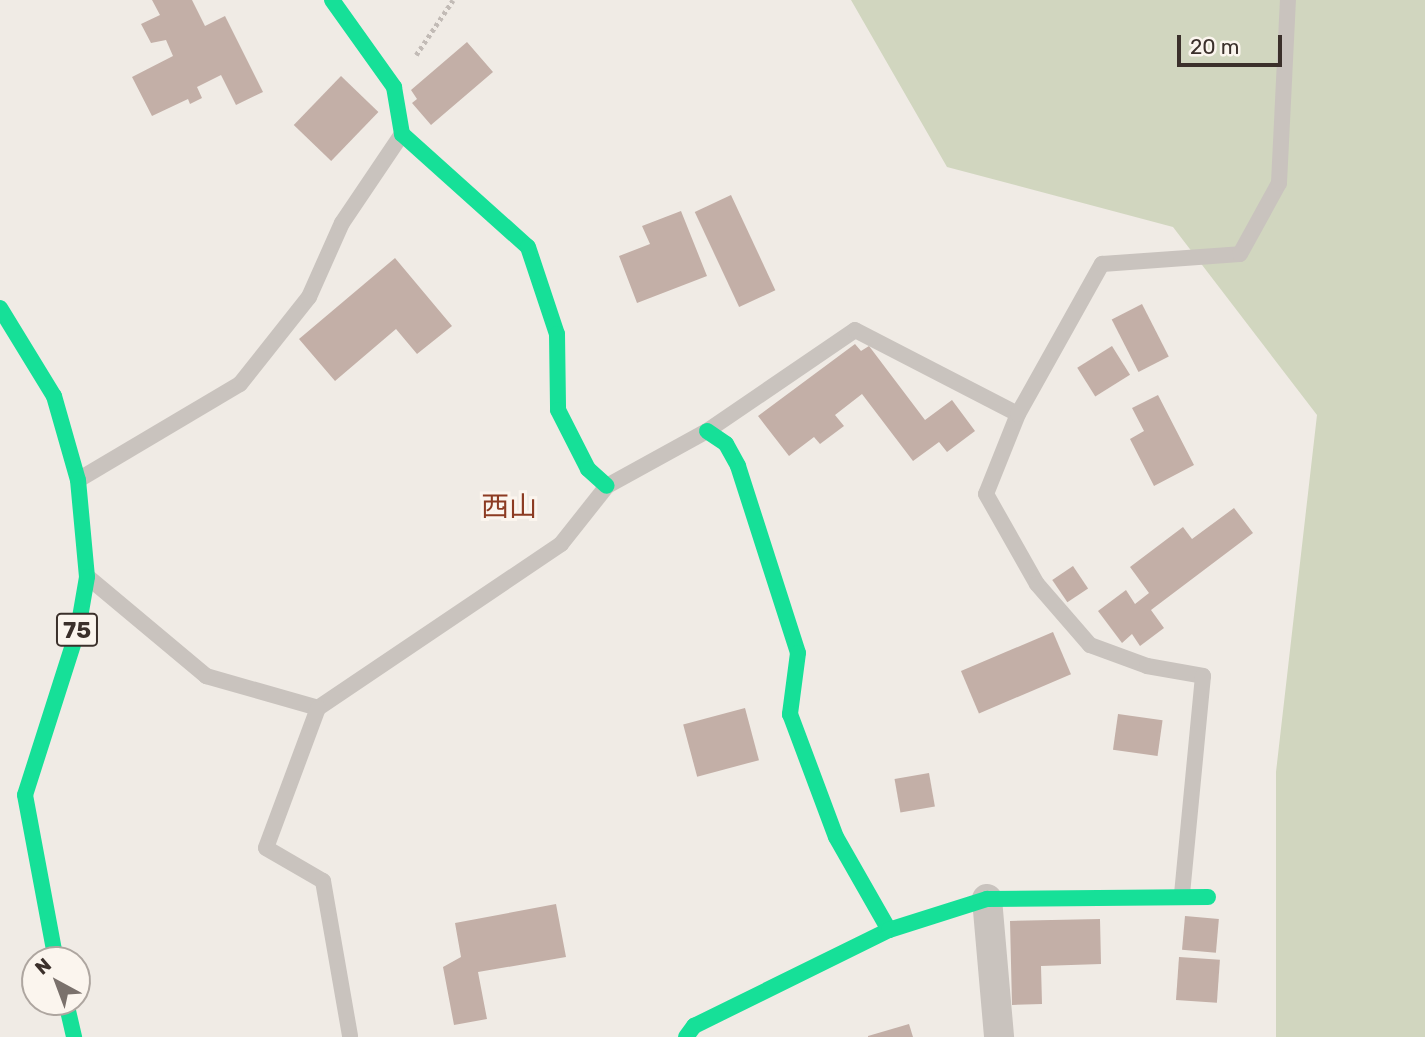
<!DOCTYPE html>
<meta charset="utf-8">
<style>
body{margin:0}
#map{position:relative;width:1425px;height:1037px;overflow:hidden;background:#f0ebe5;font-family:Rubik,"Noto Sans JP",sans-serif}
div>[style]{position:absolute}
.green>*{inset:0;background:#d1d6bf}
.building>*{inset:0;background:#c3afa7;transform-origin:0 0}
.path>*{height:4.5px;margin-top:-2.25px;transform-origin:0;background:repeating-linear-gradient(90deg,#c2bbb6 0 3.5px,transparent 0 7px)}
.lane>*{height:16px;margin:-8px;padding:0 8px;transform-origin:8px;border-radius:8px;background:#c9c3be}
.street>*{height:30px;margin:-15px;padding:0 15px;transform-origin:15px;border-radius:15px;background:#c9c3be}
.fast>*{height:16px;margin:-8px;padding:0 8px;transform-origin:8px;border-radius:8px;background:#16e098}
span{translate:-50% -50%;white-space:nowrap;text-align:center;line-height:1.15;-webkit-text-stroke:6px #fbf5ee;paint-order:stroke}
.shield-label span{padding:2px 5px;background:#fbf5ee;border:2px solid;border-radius:5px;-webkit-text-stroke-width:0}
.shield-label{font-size:23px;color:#3b302b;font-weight:700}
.quarter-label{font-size:28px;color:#8c3b22}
.north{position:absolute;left:21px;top:946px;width:70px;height:70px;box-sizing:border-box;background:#fbf5ee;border:2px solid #aea6a0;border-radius:50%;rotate:319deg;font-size:19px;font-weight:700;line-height:28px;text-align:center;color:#3b302b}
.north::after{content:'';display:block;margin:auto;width:24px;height:32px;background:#7a716c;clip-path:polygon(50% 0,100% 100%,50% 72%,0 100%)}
.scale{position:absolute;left:1177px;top:35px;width:105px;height:32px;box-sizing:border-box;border:4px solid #3b302b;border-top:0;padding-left:9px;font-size:21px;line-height:24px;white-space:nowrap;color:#3b302b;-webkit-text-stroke:5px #fbf5ee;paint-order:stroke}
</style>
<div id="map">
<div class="green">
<div style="clip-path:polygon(851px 0,1425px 0,1425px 1037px,1276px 1037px,1276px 772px,1317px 415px,1173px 227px,947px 167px)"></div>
</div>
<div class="building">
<div style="clip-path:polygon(152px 0,192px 0,205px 26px,225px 16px,263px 92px,236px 105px,221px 75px,197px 87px,202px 98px,190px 104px,188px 99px,152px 116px,132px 77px,173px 56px,166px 40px,151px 43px,141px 24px,160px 15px)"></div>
<div style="clip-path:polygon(467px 42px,493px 72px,431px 125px,412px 103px,417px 99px,411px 90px)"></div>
<div style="left:341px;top:76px;width:52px;height:68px;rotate:44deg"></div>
<div style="left:731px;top:195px;width:105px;height:40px;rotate:65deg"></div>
<div style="clip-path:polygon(681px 211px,707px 276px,637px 303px,619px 256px,650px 244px,642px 226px)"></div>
<div style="clip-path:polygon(395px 258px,452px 326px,417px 354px,396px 329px,335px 381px,299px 339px)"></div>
<div style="left:1142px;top:304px;width:59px;height:34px;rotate:63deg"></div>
<div style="clip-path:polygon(855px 344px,861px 351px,869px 346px,925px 420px,952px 400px,975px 431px,947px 452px,939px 442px,913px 461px,862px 394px,835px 415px,844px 426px,820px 444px,814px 437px,789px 456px,758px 416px)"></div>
<div style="left:1112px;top:346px;width:34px;height:41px;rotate:58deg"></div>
<div style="clip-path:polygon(1158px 395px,1194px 465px,1154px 486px,1130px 439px,1144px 431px,1132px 408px)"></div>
<div style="clip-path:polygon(1234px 508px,1253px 533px,1151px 610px,1164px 628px,1140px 646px,1132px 634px,1122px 643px,1098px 611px,1126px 590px,1135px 604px,1149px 593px,1130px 567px,1183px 527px,1192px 539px)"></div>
<div style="left:1073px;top:566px;width:27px;height:25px;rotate:56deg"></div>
<div style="left:1053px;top:632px;width:46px;height:100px;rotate:67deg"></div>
<div style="left:745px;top:708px;width:54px;height:64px;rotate:75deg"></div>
<div style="left:1118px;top:714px;width:45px;height:36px;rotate:8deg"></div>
<div style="left:929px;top:773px;width:34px;height:35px;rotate:80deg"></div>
<div style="clip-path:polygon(556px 904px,566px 957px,478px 972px,487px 1019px,454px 1025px,443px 967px,461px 957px,455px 923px)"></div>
<div style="left:1185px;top:916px;width:34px;height:34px;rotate:5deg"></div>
<div style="clip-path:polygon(1100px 919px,1101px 964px,1041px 966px,1042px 1004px,1012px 1005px,1010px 921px)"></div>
<div style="left:1179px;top:957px;width:41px;height:43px;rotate:4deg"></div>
<div style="clip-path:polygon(909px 1024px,913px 1037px,868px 1037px,868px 1036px)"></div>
</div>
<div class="path">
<div style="left:416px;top:55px;width:66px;rotate:-56.1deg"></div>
</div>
<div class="lane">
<div style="left:1018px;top:414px;width:86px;rotate:111.8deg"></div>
<div style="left:986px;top:494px;width:103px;rotate:60.5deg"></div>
<div style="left:1037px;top:584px;width:81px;rotate:49deg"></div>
<div style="left:1090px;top:645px;width:61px;rotate:20.2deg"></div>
<div style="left:1147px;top:666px;width:57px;rotate:10.1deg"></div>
<div style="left:1203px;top:676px;width:221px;rotate:95.5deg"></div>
<div style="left:78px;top:480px;width:188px;rotate:-30.7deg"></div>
<div style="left:240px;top:384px;width:111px;rotate:-51.6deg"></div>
<div style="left:309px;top:297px;width:81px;rotate:-66deg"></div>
<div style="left:342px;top:223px;width:107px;rotate:-56deg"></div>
<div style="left:89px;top:578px;width:153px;rotate:39.9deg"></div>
<div style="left:206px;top:676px;width:116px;rotate:15.9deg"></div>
<div style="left:318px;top:708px;width:293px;rotate:-34deg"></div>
<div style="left:561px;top:544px;width:74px;rotate:-51.6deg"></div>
<div style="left:607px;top:486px;width:114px;rotate:-28.8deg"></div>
<div style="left:707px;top:431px;width:179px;rotate:-34.3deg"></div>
<div style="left:855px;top:330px;width:183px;rotate:27.3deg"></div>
<div style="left:1018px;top:414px;width:172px;rotate:-60.8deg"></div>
<div style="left:1102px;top:264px;width:138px;rotate:-4.1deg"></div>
<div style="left:1240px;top:254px;width:81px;rotate:-61.2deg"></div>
<div style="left:1279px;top:183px;width:183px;rotate:-87.2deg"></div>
<div style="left:318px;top:708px;width:149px;rotate:110.4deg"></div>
<div style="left:266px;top:848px;width:66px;rotate:30.1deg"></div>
<div style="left:323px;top:881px;width:157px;rotate:80.1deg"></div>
</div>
<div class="street">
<div style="left:987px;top:899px;width:139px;rotate:85deg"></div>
</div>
<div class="fast">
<div style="left:332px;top:0;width:107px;rotate:54.5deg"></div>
<div style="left:394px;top:87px;width:48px;rotate:80.3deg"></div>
<div style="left:402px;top:134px;width:169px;rotate:41.9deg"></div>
<div style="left:528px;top:247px;width:92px;rotate:71.6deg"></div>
<div style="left:557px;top:334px;width:76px;rotate:89.2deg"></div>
<div style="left:558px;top:410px;width:66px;rotate:63deg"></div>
<div style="left:588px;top:469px;width:25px;rotate:42deg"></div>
<div style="left:0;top:308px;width:103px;rotate:58.5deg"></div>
<div style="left:54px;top:396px;width:87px;rotate:74.1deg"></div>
<div style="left:78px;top:480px;width:97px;rotate:84.7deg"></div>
<div style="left:87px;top:577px;width:53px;rotate:99.8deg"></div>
<div style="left:78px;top:629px;width:174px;rotate:107.7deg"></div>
<div style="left:25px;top:795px;width:168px;rotate:79.4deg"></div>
<div style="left:707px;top:431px;width:23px;rotate:34deg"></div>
<div style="left:726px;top:444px;width:25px;rotate:61deg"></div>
<div style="left:738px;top:466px;width:196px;rotate:72.2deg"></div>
<div style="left:798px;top:653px;width:62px;rotate:97.5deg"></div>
<div style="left:790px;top:714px;width:131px;rotate:69.5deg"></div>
<div style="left:836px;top:837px;width:107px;rotate:60.3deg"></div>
<div style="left:66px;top:1002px;width:36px;rotate:77deg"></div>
<div style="left:686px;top:1037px;width:14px;rotate:-54deg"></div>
<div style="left:694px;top:1026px;width:217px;rotate:-26.2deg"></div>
<div style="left:889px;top:930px;width:103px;rotate:-17.6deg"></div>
<div style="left:987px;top:899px;width:221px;rotate:-0.5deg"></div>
</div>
<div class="shield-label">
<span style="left:77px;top:630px">75</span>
</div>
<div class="quarter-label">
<span style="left:509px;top:507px">西山</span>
</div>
<div class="north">N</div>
<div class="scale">20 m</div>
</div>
